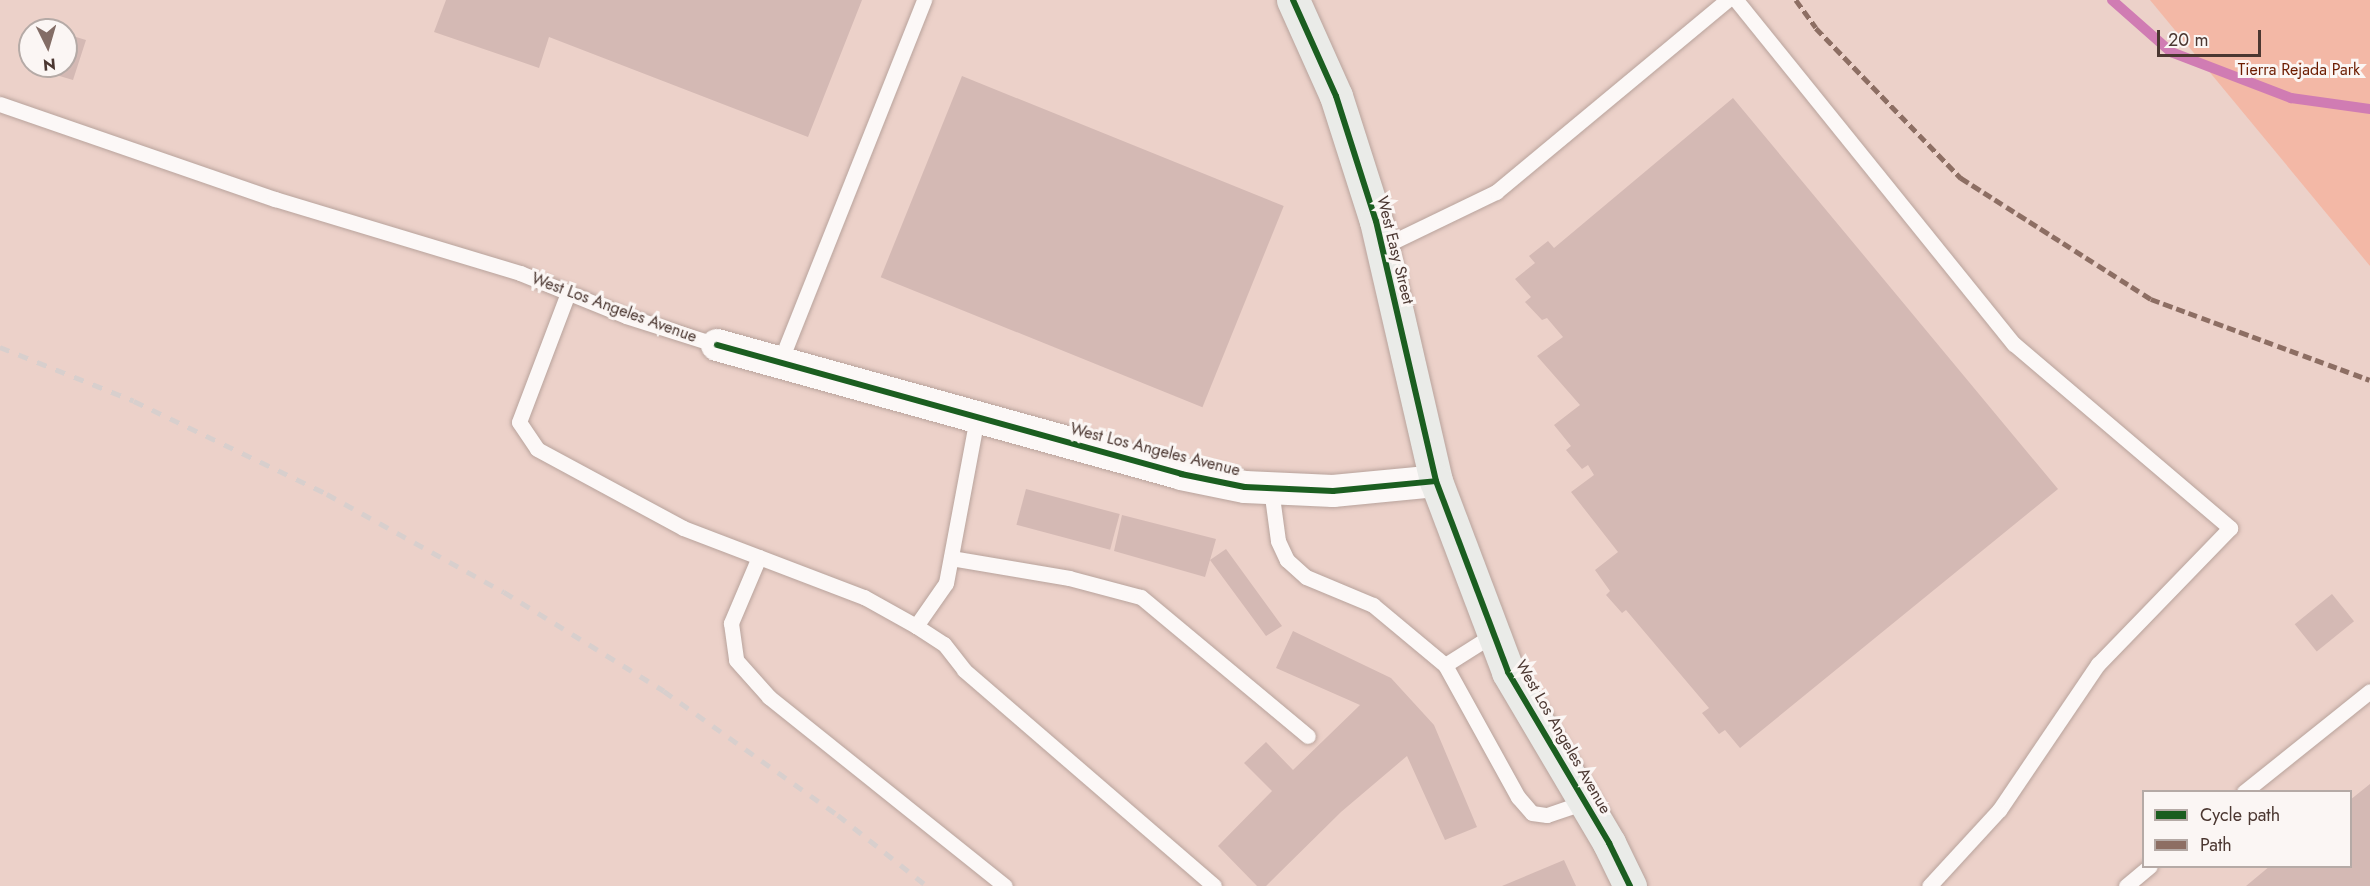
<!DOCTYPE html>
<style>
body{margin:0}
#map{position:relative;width:2370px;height:886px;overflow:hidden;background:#ecd1c9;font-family:Jost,sans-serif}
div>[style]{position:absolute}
.green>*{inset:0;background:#f3b8a6}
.stream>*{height:10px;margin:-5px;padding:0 5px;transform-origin:5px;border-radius:5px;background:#d07cb3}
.building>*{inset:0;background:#d4b9b4;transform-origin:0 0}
.roads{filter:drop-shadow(0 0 2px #b8a39c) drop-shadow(0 0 2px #b8a39c)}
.lane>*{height:15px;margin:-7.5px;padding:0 7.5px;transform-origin:7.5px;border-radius:7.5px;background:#fcf8f7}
.street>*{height:32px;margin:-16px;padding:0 16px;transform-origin:16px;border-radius:16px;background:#fcf8f7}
.secondary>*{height:33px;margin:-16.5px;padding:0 16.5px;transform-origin:16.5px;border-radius:16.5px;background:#eaebe8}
.rail>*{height:4.5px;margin-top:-2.25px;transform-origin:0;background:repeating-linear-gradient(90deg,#d8cfcd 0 10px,transparent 0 20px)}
.quiet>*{height:4.5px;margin-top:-2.25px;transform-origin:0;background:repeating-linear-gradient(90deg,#8d6e63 0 9px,transparent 0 13.5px)}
.cycleway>*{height:6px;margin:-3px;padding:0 3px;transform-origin:3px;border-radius:3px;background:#1b5e20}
span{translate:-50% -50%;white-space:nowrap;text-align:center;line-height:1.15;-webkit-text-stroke:6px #fbf6f4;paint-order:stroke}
.park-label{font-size:16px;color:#6c1c00}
.street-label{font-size:16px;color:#4b3731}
.legend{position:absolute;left:2142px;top:790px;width:210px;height:78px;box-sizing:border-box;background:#fbf6f4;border:2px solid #b5aaa6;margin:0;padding:8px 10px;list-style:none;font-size:18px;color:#4b3731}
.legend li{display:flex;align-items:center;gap:12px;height:30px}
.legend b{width:30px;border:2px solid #b5aaa6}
.north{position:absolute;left:18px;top:18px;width:60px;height:60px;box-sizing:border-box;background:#fbf6f4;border:2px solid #b5aaa6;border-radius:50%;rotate:175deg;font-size:16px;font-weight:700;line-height:24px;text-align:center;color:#4b3731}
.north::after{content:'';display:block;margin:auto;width:21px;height:27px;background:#836d66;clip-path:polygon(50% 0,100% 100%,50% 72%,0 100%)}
.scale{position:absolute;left:2157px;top:30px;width:104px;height:27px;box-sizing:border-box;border:3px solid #4b3731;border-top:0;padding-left:8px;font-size:18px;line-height:21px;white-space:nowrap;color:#4b3731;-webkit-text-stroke:4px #fbf6f4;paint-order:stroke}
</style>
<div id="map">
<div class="green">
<div style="clip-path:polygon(2150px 0,2370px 0,2370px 266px)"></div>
</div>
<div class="stream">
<div style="left:2112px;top:0;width:79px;rotate:41.4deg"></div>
<div style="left:2171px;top:52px;width:129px;rotate:21deg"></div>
<div style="left:2291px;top:98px;width:80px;rotate:7.9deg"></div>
</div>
<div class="building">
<div style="clip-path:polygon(446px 0,862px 0,808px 137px,549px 37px,539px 68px,434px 32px)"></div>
<div style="clip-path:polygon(66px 34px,86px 40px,73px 80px,29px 67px,66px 66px)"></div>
<div style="left:962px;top:76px;width:347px;height:217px;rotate:22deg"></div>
<div style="clip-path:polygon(1733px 98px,2058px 489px,1740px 748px,1725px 730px,1719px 734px,1702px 713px,1709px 708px,1626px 610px,1622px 613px,1606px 595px,1610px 591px,1595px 570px,1618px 552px,1571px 492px,1594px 475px,1588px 465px,1582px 469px,1566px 450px,1571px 446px,1554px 425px,1580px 405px,1537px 356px,1563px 337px,1547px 318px,1542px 320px,1525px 302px,1531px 297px,1515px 279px,1535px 263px,1529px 256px,1548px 241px,1554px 248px)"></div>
<div style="left:1026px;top:489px;width:97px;height:37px;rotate:15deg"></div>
<div style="clip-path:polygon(1122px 515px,1216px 539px,1210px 560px,1226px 549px,1282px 626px,1266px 636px,1210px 560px,1205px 577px,1114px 551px)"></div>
<div style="left:2332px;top:594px;width:35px;height:48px;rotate:51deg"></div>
<div style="clip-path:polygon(1293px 631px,1391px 678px,1434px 725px,1477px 827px,1445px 840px,1407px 756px,1341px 812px,1266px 886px,1257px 886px,1218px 846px,1272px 791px,1244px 763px,1266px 742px,1293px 770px,1360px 705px,1276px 668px)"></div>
<div style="clip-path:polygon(2370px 784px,2370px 886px,2246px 886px,2270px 866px,2350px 866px,2350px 800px)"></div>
<div style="clip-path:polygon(1564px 860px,1576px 886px,1502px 886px)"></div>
</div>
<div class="roads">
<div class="lane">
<div style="left:1736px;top:0;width:442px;rotate:51.1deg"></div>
<div style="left:2014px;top:344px;width:284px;rotate:40.4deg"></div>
<div style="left:2230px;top:528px;width:190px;rotate:134.1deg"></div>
<div style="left:2098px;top:664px;width:176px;rotate:124.1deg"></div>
<div style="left:1999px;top:810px;width:103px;rotate:132.6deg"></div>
<div style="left:0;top:104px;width:291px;rotate:19.1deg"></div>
<div style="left:275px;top:199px;width:256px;rotate:16.8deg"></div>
<div style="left:520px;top:273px;width:114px;rotate:22.1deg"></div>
<div style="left:626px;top:316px;width:96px;rotate:17.7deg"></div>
<div style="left:1382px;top:247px;width:127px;rotate:-25.8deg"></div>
<div style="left:1496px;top:192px;width:300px;rotate:-39.7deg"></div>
<div style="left:568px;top:293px;width:138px;rotate:110.8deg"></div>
<div style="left:519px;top:422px;width:32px;rotate:56deg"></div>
<div style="left:537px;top:449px;width:166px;rotate:28.4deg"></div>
<div style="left:683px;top:528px;width:194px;rotate:20.9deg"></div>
<div style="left:864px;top:597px;width:60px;rotate:29.1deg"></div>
<div style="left:916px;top:626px;width:52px;rotate:-55.1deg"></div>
<div style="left:946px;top:583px;width:169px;rotate:-79.4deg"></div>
<div style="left:780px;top:362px;width:390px;rotate:-68.3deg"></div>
<div style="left:1271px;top:489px;width:52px;rotate:82.3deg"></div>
<div style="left:1278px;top:541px;width:21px;rotate:65deg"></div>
<div style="left:1287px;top:560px;width:25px;rotate:42deg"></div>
<div style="left:1306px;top:577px;width:73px;rotate:22.7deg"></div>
<div style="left:1373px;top:605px;width:94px;rotate:39.8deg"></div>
<div style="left:1445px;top:665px;width:151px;rotate:61.1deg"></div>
<div style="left:1518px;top:797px;width:21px;rotate:49deg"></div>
<div style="left:1532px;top:813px;width:15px;rotate:8deg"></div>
<div style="left:1547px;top:815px;width:40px;rotate:-18.9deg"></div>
<div style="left:759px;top:557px;width:72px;rotate:113deg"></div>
<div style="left:731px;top:623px;width:37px;rotate:82deg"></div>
<div style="left:736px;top:660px;width:50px;rotate:48.3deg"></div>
<div style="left:769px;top:697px;width:302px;rotate:38.7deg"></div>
<div style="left:951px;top:558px;width:120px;rotate:9.6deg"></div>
<div style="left:1069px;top:578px;width:74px;rotate:14.8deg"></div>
<div style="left:1141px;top:597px;width:217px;rotate:39.8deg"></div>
<div style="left:916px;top:626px;width:33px;rotate:33deg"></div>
<div style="left:944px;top:644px;width:33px;rotate:52deg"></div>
<div style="left:964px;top:670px;width:330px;rotate:40.8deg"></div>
<div style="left:1445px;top:665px;width:58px;rotate:-32.3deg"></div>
<div style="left:2244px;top:792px;width:161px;rotate:-38.7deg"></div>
<div style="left:2126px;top:886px;width:31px;rotate:-40deg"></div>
</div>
<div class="street">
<div style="left:717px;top:345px;width:482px;rotate:15.5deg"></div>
<div style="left:1181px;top:474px;width:65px;rotate:11.5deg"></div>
<div style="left:1245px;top:487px;width:88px;rotate:2.6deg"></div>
<div style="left:1333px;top:491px;width:103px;rotate:-5.5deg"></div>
</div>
<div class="secondary">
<div style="left:1293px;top:0;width:105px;rotate:65.9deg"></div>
<div style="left:1336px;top:96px;width:131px;rotate:72.3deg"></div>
<div style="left:1376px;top:221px;width:267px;rotate:77deg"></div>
<div style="left:1436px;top:481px;width:204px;rotate:69.3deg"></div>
<div style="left:1508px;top:672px;width:199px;rotate:59.4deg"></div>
<div style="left:1609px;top:843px;width:48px;rotate:64deg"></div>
</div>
</div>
<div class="rail">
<div style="left:0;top:347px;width:144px;rotate:21.9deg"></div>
<div style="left:134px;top:401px;width:214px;rotate:25.7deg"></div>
<div style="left:327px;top:494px;width:202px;rotate:29deg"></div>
<div style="left:504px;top:592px;width:188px;rotate:31.7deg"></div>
<div style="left:664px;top:691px;width:214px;rotate:35.5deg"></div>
<div style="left:838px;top:815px;width:114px;rotate:38.6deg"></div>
</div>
<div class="quiet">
<div style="left:1796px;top:0;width:34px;rotate:54deg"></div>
<div style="left:1816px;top:28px;width:209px;rotate:46deg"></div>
<div style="left:1961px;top:178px;width:225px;rotate:32.5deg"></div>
<div style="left:2151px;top:299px;width:233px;rotate:20.3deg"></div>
</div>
<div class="cycleway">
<div style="left:1293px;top:0;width:105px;rotate:65.9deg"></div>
<div style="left:1336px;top:96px;width:131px;rotate:72.3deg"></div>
<div style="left:1376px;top:221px;width:267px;rotate:77deg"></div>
<div style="left:1436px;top:481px;width:204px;rotate:69.3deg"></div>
<div style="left:1508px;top:672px;width:199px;rotate:59.4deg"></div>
<div style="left:1609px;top:843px;width:48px;rotate:64deg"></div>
<div style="left:717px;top:345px;width:482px;rotate:15.5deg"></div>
<div style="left:1181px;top:474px;width:65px;rotate:11.5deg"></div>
<div style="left:1245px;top:487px;width:88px;rotate:2.6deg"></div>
<div style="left:1333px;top:491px;width:103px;rotate:-5.5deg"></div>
</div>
<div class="park-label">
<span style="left:2299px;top:70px">Tierra Rejada Park</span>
</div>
<div class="street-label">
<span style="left:1395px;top:250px;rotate:76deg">West Easy Street</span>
<span style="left:614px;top:308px;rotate:20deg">West Los Angeles Avenue</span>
<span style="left:1155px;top:450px;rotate:14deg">West Los Angeles Avenue</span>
<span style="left:1563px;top:737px;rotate:60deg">West Los Angeles Avenue</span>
</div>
<ul class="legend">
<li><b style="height:8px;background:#1b5e20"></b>Cycle path</li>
<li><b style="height:8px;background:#8d6e63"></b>Path</li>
</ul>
<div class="north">N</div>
<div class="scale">20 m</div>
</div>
